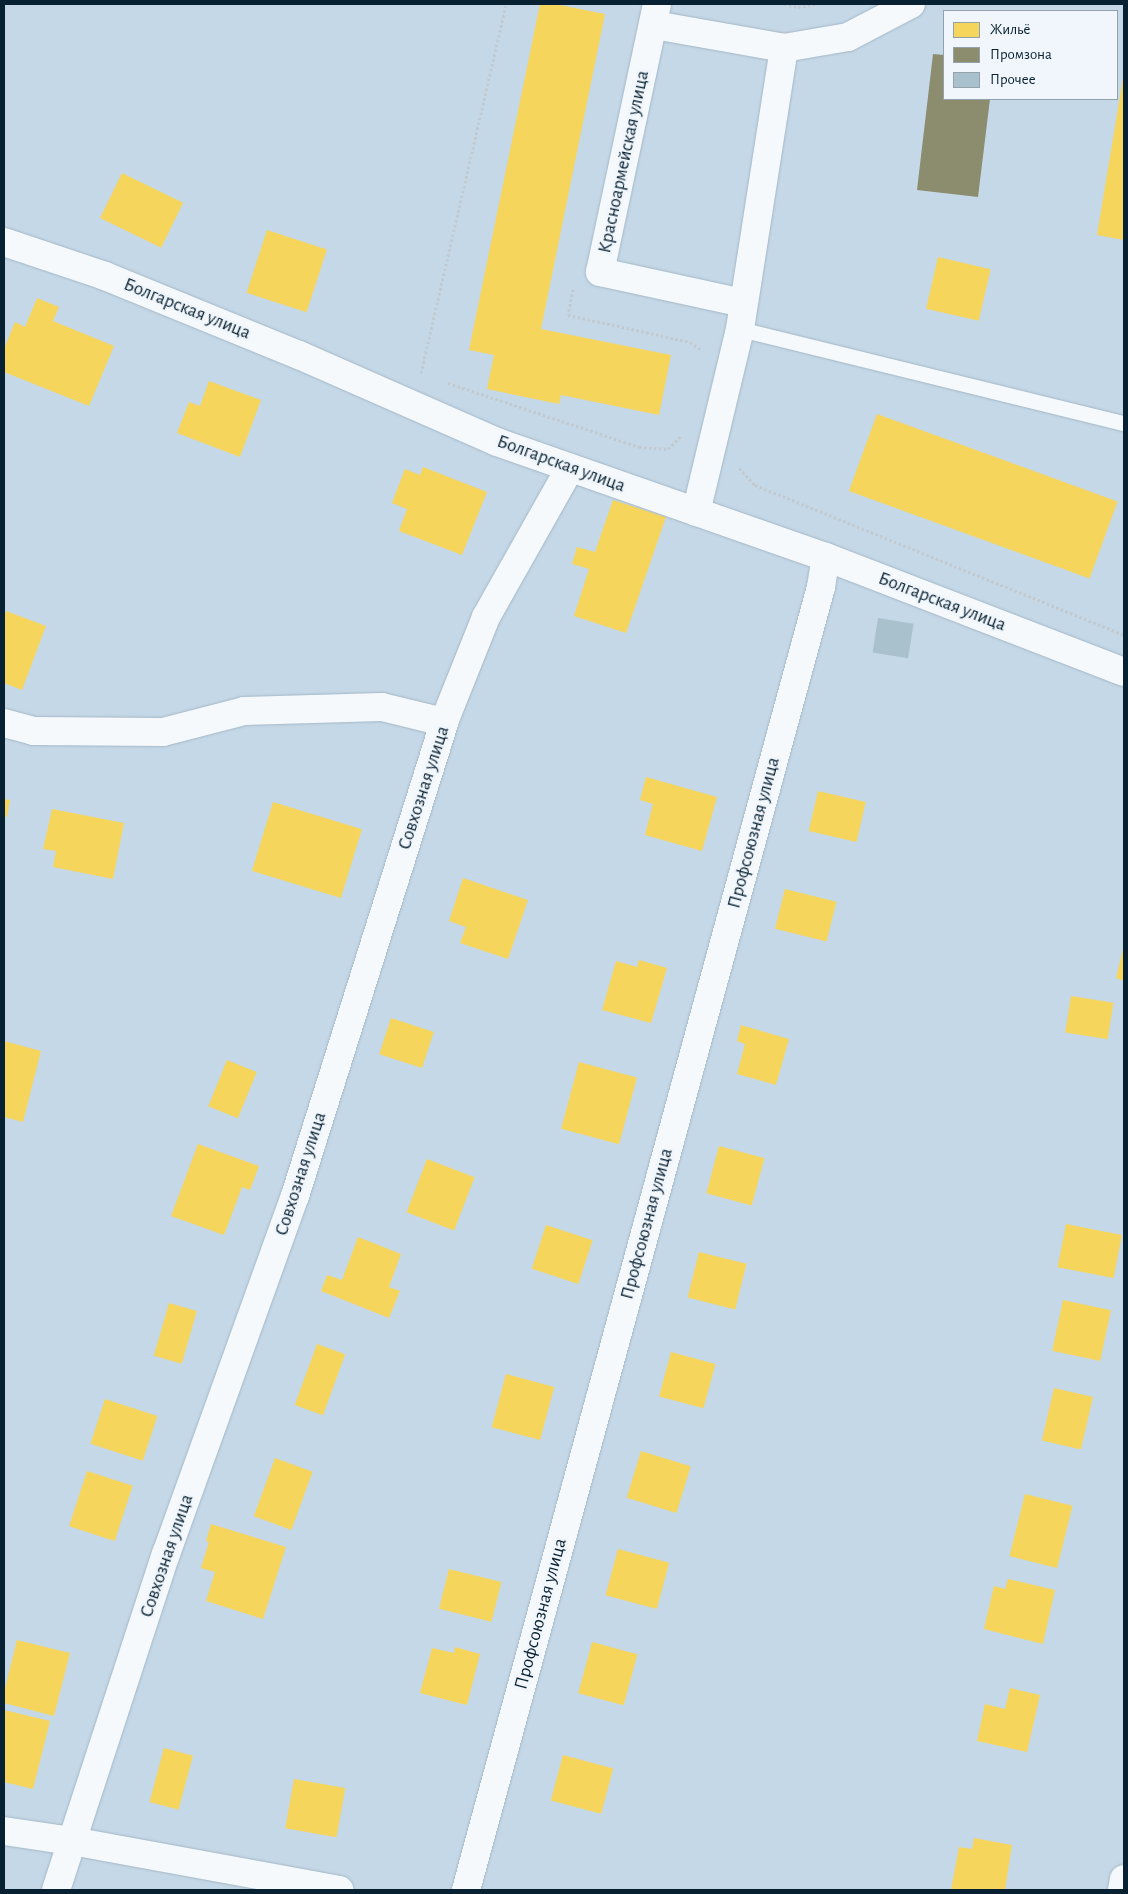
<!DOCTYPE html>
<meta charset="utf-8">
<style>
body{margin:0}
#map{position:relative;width:1128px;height:1894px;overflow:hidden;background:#c5d8e7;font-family:"Alegreya Sans",sans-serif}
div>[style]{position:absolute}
.homes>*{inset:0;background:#f6d55c;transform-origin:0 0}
.industry>*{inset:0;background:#8c8c6e}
.building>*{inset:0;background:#a9c1cd;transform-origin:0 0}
.path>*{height:3px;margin-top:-1.5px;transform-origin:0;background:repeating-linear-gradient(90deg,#c3cacf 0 2.5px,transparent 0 5px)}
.roads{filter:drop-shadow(0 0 1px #a3b7c7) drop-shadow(0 0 1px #a3b7c7)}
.service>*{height:15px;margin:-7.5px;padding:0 7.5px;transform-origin:7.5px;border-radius:7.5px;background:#f6f9fb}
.minor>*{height:28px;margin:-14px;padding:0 14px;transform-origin:14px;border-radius:14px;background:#f6f9fb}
.secondary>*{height:28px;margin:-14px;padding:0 14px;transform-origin:14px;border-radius:14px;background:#f6f9fb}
span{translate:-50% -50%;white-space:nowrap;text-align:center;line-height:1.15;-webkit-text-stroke:5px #f0f6fb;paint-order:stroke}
.street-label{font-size:19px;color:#082132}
.frame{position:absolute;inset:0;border:5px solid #082132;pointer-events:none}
.legend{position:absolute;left:943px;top:10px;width:175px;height:90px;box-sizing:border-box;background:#f0f6fb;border:1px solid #93a1ab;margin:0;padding:6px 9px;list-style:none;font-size:15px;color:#082132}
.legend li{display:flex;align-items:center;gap:10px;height:25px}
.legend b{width:25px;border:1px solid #93a1ab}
</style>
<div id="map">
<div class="homes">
<div style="clip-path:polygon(540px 4px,555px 4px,605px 14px,541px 329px,671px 355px,659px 415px,561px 395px,559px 404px,487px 389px,494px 355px,469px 350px)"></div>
<div style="clip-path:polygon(1123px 78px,1124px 78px,1124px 240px,1097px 235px)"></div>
<div style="left:122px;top:173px;width:68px;height:50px;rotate:26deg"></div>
<div style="left:267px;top:230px;width:63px;height:66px;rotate:18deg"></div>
<div style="left:938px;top:257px;width:54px;height:53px;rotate:13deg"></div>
<div style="clip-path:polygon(37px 298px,59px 307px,53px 321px,114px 346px,89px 406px,4px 372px,4px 349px,15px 322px,25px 327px)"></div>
<div style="clip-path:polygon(209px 381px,261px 400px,240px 457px,177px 433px,189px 402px,200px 406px)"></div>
<div style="left:877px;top:414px;width:256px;height:82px;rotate:20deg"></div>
<div style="clip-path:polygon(423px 467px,487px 492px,462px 555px,399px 531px,407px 509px,392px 503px,405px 469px,420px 475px)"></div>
<div style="clip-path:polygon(613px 500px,666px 517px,626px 633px,574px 616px,589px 569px,572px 564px,577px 547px,595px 552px)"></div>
<div style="clip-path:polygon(6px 611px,46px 626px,22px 690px,4px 683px,4px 618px)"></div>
<div style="clip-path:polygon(646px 777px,717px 797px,702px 851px,645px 835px,653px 804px,640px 800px)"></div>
<div style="left:818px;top:791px;width:49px;height:41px;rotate:13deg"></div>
<div style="clip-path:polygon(4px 799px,10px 800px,7px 817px,4px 816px)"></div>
<div style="left:273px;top:802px;width:93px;height:72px;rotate:17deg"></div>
<div style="clip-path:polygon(52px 809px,124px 823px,113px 879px,53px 867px,56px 851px,43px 849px)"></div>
<div style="clip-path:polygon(463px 878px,528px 900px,508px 959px,460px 943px,466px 927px,449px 921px)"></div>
<div style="left:785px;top:889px;width:53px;height:41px;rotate:14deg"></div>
<div style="clip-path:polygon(1124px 945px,1124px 981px,1116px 978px)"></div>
<div style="clip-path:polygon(639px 960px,667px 968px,651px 1023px,602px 1010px,616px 961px,637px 967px)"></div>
<div style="left:1071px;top:996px;width:43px;height:37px;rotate:9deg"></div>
<div style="left:391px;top:1018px;width:45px;height:38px;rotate:18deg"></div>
<div style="clip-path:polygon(741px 1025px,789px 1039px,776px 1085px,737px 1074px,745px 1044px,737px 1041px)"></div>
<div style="clip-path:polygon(4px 1041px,41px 1051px,23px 1122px,4px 1117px)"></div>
<div style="left:227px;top:1060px;width:32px;height:50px;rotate:22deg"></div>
<div style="left:579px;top:1062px;width:60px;height:69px;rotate:15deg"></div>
<div style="clip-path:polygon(198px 1144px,259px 1166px,250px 1190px,242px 1187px,224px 1235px,171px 1216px)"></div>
<div style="left:719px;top:1146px;width:47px;height:49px;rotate:15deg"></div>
<div style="left:427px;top:1159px;width:51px;height:57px;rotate:21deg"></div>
<div style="left:1066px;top:1224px;width:57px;height:44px;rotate:11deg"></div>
<div style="left:546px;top:1225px;width:49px;height:46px;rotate:18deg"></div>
<div style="clip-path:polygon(358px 1237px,401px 1254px,389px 1287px,400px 1291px,389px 1318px,321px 1291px,327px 1275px,342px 1280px)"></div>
<div style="left:699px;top:1252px;width:49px;height:47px;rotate:14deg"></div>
<div style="left:1063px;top:1300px;width:49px;height:52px;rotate:12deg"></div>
<div style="left:169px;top:1303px;width:29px;height:55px;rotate:16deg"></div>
<div style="left:317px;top:1344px;width:30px;height:65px;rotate:20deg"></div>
<div style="left:671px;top:1352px;width:46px;height:46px;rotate:15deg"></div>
<div style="left:506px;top:1374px;width:50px;height:55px;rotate:15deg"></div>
<div style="left:1054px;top:1388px;width:40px;height:54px;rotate:13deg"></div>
<div style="left:105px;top:1399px;width:55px;height:47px;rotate:18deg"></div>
<div style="left:641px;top:1451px;width:52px;height:49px;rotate:17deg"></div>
<div style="left:275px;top:1458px;width:40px;height:62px;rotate:20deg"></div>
<div style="left:87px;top:1471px;width:48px;height:58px;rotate:18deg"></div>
<div style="left:1025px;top:1494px;width:49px;height:64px;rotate:14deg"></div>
<div style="clip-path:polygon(211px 1524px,286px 1547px,263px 1619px,206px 1601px,215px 1572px,201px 1568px,209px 1542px,206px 1541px)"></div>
<div style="left:618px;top:1549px;width:53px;height:48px;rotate:15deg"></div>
<div style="left:449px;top:1569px;width:54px;height:41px;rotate:14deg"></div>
<div style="clip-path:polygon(1008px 1579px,1055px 1590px,1043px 1644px,984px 1629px,994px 1586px,1005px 1589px)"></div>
<div style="clip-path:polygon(17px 1640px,70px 1653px,54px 1716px,4px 1703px,4px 1693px)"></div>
<div style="left:592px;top:1642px;width:47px;height:53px;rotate:15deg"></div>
<div style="clip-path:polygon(455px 1647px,480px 1654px,467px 1705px,420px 1693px,432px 1648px,454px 1653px)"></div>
<div style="clip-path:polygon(1010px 1688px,1040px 1695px,1027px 1752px,977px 1741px,985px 1704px,1005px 1709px)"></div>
<div style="clip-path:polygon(4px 1710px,50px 1721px,33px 1789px,4px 1782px)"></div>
<div style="left:164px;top:1748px;width:30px;height:56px;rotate:15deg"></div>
<div style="left:563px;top:1755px;width:52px;height:47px;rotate:15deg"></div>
<div style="left:294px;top:1779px;width:52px;height:50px;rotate:10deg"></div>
<div style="clip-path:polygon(974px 1838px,1012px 1845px,1005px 1890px,951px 1890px,959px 1847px,972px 1849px)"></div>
</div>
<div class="industry">
<div style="clip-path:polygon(933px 54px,944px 55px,944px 99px,990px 99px,978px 197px,917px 190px)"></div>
</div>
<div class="building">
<div style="left:878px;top:618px;width:36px;height:35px;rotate:9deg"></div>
</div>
<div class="path">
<div style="left:784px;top:4px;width:14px;rotate:12deg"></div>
<div style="left:798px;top:7px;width:19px;rotate:-9deg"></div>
<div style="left:573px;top:289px;width:26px;rotate:101deg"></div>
<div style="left:568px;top:315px;width:125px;rotate:12.5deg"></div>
<div style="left:690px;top:342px;width:14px;rotate:34deg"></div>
<div style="left:421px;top:373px;width:379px;rotate:-77deg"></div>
<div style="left:448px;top:383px;width:201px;rotate:18.5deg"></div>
<div style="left:639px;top:447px;width:29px;rotate:4deg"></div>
<div style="left:668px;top:449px;width:18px;rotate:-45deg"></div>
<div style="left:739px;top:468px;width:23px;rotate:47deg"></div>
<div style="left:755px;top:485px;width:398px;rotate:22.1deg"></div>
</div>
<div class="roads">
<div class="service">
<div style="left:740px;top:329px;width:395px;rotate:13.8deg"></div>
</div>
<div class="minor">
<div style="left:657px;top:4px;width:274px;rotate:102deg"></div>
<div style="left:600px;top:272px;width:146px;rotate:12.2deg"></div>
<div style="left:654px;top:25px;width:132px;rotate:10deg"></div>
<div style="left:784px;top:48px;width:284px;rotate:98.9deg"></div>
<div style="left:740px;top:329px;width:188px;rotate:103.5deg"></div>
<div style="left:784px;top:48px;width:65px;rotate:-9.8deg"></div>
<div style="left:848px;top:37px;width:71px;rotate:-27.6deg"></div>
<div style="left:4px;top:242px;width:107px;rotate:18.6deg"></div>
<div style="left:105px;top:276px;width:209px;rotate:22.2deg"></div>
<div style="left:299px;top:355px;width:216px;rotate:23.7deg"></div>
<div style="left:497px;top:442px;width:349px;rotate:19.3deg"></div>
<div style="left:826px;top:557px;width:319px;rotate:21.1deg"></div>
<div style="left:4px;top:723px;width:30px;rotate:15deg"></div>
<div style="left:33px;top:731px;width:130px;rotate:0.4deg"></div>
<div style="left:163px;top:732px;width:84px;rotate:-14.5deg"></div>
<div style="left:244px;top:711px;width:138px;rotate:-1.7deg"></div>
<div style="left:382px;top:707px;width:64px;rotate:13.6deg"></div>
<div style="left:4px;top:1831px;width:69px;rotate:8.4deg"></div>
<div style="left:72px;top:1841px;width:272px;rotate:10.4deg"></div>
<div style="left:56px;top:1890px;width:354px;rotate:-71.9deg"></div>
<div style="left:166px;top:1554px;width:381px;rotate:-70.2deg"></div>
<div style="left:295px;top:1196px;width:497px;rotate:-72.5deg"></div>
<div style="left:444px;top:722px;width:113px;rotate:-68.2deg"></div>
<div style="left:486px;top:617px;width:171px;rotate:-60.6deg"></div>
<div style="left:466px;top:1890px;width:1350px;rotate:-74.76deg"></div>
<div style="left:821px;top:587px;width:30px;rotate:-81deg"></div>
</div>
<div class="secondary">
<div style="left:1122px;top:1890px;width:11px;rotate:-80deg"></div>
</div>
</div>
<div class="street-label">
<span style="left:624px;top:162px;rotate:-78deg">Красноармейская улица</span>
<span style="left:187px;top:309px;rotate:22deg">Болгарская улица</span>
<span style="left:561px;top:464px;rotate:20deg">Болгарская улица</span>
<span style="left:942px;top:602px;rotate:21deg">Болгарская улица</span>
<span style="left:424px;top:788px;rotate:-72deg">Совхозная улица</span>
<span style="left:754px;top:833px;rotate:-75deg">Профсоюзная улица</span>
<span style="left:301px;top:1174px;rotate:-72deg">Совхозная улица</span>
<span style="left:647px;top:1224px;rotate:-75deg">Профсоюзная улица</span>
<span style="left:167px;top:1556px;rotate:-71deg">Совхозная улица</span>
<span style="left:541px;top:1614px;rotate:-75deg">Профсоюзная улица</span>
</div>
<div class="frame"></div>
<ul class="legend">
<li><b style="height:14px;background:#f6d55c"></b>Жильё</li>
<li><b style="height:14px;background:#8c8c6e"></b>Промзона</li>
<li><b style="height:14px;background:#a9c1cd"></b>Прочее</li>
</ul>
</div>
